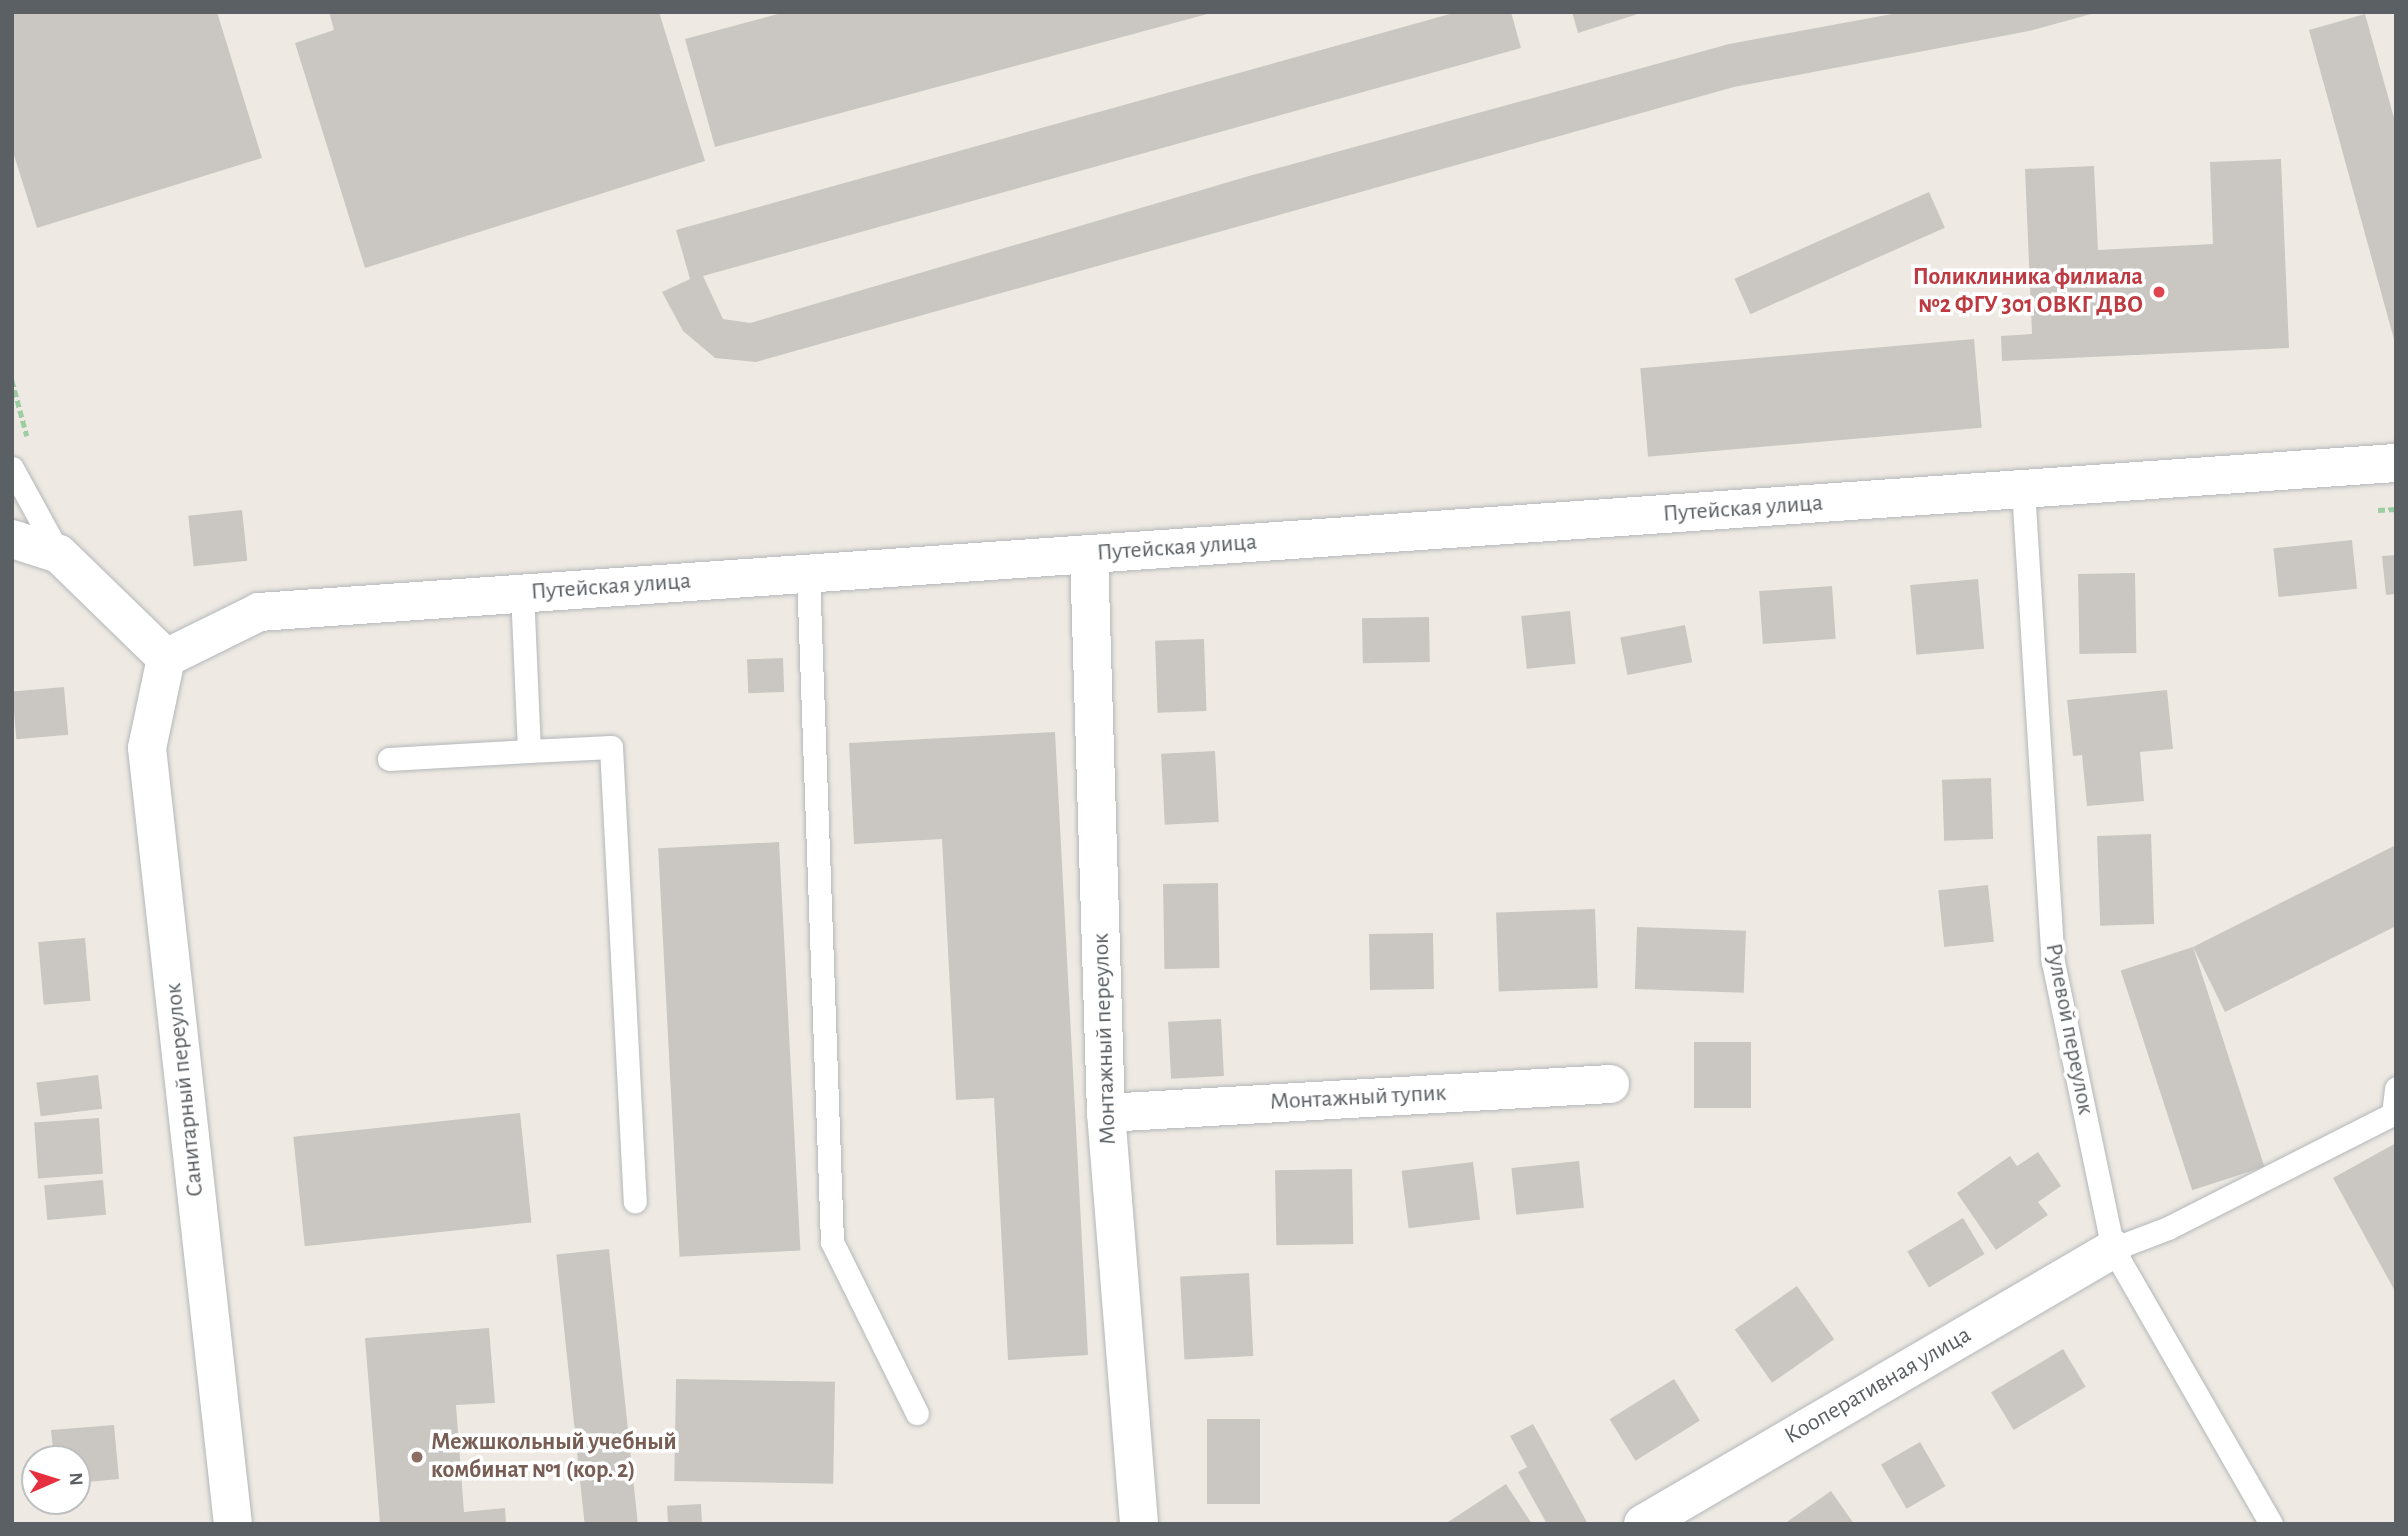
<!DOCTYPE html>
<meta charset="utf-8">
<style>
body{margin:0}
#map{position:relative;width:2408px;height:1536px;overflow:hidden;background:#eeeae3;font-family:"Alegreya Sans",sans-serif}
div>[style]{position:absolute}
.building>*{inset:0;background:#cac7c2;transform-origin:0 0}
.path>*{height:4.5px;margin-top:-2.25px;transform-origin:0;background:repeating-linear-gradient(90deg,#9dcda3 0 7px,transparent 0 10.5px)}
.roads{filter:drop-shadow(0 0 2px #b4b7ba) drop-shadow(0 0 2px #b4b7ba)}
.service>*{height:23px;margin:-11.5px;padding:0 11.5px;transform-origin:11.5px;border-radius:11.5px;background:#fff}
.minor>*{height:38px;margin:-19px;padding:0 19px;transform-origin:19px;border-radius:19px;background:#fff}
.dots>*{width:19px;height:19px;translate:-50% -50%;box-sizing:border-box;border:4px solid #fff;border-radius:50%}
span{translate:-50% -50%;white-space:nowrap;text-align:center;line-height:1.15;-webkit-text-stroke:7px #fff;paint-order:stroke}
.health-label{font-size:24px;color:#be3a42;font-weight:700}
.right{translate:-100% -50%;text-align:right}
.street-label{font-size:24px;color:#5b6064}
.education-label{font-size:24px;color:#785e54;font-weight:700}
.left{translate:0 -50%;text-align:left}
.frame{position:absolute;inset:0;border:14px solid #5b6064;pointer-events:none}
.north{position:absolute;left:21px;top:1445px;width:70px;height:70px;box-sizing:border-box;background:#fff;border:2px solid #bdbfc1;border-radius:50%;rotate:87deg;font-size:19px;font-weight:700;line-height:28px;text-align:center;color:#5b6064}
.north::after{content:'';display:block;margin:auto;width:24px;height:32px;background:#e6303f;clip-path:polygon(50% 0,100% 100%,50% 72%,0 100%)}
</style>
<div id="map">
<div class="building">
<div style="clip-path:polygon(12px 12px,217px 12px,262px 158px,37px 228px,12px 149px)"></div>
<div style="clip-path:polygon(329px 12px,659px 12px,705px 161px,365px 268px,295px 43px,334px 30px)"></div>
<div style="clip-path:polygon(785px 12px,1211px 12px,1211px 13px,715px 147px,685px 39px)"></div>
<div style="clip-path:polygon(1457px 12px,1511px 12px,1521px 48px,703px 276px,723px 319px,750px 323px,1249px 176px,1729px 44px,1903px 12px,2095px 13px,2029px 31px,1734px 87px,756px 362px,715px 358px,683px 331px,662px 292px,690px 279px,676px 230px)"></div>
<div style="clip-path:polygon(1572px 12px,1640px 12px,1641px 13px,1578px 33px)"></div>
<div style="clip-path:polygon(2365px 14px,2396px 125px,2395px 343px,2309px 30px)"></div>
<div style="clip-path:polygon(2281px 159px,2289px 348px,2002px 361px,2001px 336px,2032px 334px,2025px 169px,2094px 166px,2098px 250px,2213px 244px,2210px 162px)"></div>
<div style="left:1929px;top:192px;width:39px;height:213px;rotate:66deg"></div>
<div style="left:1974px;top:339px;width:89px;height:335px;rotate:85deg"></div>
<div style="left:242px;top:510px;width:51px;height:54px;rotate:84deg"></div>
<div style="left:2352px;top:540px;width:49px;height:79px;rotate:84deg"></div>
<div style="clip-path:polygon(2396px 555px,2396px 594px,2386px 595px,2382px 556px)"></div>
<div style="left:2135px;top:573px;width:80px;height:57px;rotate:89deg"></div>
<div style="left:1978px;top:579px;width:70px;height:68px;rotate:85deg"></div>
<div style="left:1832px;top:586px;width:53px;height:73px;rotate:86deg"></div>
<div style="left:1570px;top:611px;width:53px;height:49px;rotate:84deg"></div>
<div style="left:1429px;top:617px;width:45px;height:67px;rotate:89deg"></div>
<div style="left:1685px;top:625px;width:38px;height:66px;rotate:79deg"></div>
<div style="left:1204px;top:639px;width:72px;height:49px;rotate:88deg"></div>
<div style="left:783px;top:658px;width:34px;height:36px;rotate:88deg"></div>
<div style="left:64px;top:687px;width:48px;height:52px;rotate:85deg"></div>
<div style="clip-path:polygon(2167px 690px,2173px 749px,2140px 752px,2144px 801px,2087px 806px,2082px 755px,2073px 756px,2067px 700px)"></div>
<div style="clip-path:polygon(1055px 732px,1088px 1355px,1008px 1360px,994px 1098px,956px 1100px,942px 839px,854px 844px,849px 743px)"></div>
<div style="left:1215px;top:751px;width:71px;height:54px;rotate:87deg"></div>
<div style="left:1991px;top:778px;width:61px;height:49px;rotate:88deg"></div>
<div style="left:2151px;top:834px;width:90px;height:54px;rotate:88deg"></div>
<div style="left:779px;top:842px;width:409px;height:121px;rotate:87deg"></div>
<div style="clip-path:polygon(2396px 845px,2396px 926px,2225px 1012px,2193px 947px)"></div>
<div style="left:1218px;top:883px;width:85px;height:55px;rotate:89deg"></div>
<div style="left:1988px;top:885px;width:57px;height:50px;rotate:84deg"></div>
<div style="left:1595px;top:909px;width:79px;height:99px;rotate:88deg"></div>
<div style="left:1637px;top:927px;width:109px;height:62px;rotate:2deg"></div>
<div style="left:1433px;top:933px;width:56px;height:64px;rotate:89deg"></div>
<div style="left:85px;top:938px;width:63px;height:47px;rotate:85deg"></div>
<div style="left:2193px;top:947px;width:231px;height:76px;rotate:72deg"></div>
<div style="left:1221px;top:1019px;width:57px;height:53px;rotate:87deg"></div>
<div style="left:1694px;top:1042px;width:57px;height:66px"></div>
<div style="left:98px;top:1075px;width:34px;height:62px;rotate:83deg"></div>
<div style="left:520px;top:1113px;width:110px;height:228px;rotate:84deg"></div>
<div style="left:99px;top:1118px;width:56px;height:65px;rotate:86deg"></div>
<div style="clip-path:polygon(2396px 1143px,2396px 1293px,2333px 1178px)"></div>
<div style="clip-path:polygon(2038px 1152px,2061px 1186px,2038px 1202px,2048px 1215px,1996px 1250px,1957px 1193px,2010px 1156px,2017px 1166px)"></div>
<div style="left:1579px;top:1161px;width:47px;height:68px;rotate:84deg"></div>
<div style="left:1473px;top:1162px;width:58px;height:72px;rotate:83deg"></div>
<div style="left:1352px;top:1169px;width:75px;height:77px;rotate:89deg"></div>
<div style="left:103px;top:1180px;width:35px;height:59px;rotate:85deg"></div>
<div style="left:1963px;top:1218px;width:42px;height:65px;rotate:59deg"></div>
<div style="left:609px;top:1249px;width:277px;height:53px;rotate:84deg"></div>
<div style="left:1249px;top:1273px;width:83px;height:69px;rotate:87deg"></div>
<div style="left:1797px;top:1286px;width:65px;height:76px;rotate:55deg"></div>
<div style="clip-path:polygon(489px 1328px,495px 1403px,456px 1405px,464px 1512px,505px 1508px,506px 1524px,380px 1524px,365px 1338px)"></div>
<div style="left:2063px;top:1349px;width:44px;height:84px;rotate:59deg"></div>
<div style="left:676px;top:1379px;width:159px;height:102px;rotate:1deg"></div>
<div style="left:1674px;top:1379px;width:49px;height:76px;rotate:58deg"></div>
<div style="left:1207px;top:1419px;width:53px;height:85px"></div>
<div style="clip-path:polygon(1533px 1424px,1588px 1524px,1547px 1524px,1518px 1472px,1527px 1467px,1510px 1436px)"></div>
<div style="clip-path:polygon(114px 1425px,119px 1479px,77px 1483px,77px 1459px,54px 1459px,51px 1430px)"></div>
<div style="left:1920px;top:1442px;width:51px;height:45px;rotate:60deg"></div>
<div style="clip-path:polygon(1506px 1484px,1532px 1524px,1445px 1524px)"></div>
<div style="clip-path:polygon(1831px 1491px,1854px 1524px,1784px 1524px)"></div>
<div style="left:701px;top:1504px;width:20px;height:34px;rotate:87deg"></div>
</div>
<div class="path">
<div style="left:12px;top:380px;width:58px;rotate:75deg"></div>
<div style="left:2378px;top:510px;width:18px;rotate:-3deg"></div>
</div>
<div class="roads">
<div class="service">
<div style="left:12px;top:468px;width:98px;rotate:61.3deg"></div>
<div style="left:2023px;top:489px;width:474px;rotate:86.4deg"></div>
<div style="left:2053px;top:962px;width:293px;rotate:78.2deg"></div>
<div style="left:2113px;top:1249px;width:317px;rotate:60.1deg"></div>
<div style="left:808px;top:574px;width:668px;rotate:87.94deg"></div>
<div style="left:832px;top:1242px;width:191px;rotate:63.6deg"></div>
<div style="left:529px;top:751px;width:82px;rotate:-2.8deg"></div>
<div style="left:611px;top:747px;width:455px;rotate:87deg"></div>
<div style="left:389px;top:759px;width:140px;rotate:-3.3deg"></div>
<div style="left:529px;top:751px;width:158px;rotate:-92.5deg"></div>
<div style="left:2113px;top:1249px;width:59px;rotate:-20.9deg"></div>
<div style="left:2168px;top:1228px;width:252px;rotate:-26.9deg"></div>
<div style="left:2393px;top:1114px;width:26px;rotate:-83deg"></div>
</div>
<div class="minor">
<div style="left:12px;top:539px;width:49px;rotate:17.7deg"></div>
<div style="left:59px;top:554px;width:149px;rotate:44.2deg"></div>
<div style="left:1089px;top:554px;width:559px;rotate:88.26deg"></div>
<div style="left:1106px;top:1113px;width:412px;rotate:85.4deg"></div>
<div style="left:166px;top:658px;width:104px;rotate:-26.3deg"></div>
<div style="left:259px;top:612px;width:2142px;rotate:-3.99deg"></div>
<div style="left:166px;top:658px;width:92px;rotate:101.9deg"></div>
<div style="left:147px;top:748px;width:781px;rotate:83.68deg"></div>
<div style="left:1106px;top:1113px;width:505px;rotate:-3.29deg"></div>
<div style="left:1643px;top:1524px;width:545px;rotate:-30.33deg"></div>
</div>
</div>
<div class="dots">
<div style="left:2159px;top:292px;background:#e0444e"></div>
<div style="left:417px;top:1457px;background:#8d6e63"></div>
</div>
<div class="health-label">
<span class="right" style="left:2143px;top:292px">Поликлиника филиала<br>№2 ФГУ 301 ОВКГ ДВО</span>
</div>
<div class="street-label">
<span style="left:1743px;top:509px;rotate:-4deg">Путейская улица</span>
<span style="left:1177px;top:548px;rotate:-4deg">Путейская улица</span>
<span style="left:611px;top:587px;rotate:-4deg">Путейская улица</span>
<span style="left:2069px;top:1029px;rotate:79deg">Рулевой переулок</span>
<span style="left:1105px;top:1039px;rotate:-92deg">Монтажный переулок</span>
<span style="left:185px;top:1090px;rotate:-96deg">Санитарный переулок</span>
<span style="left:1358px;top:1098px;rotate:-3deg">Монтажный тупик</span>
<span style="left:1878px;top:1386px;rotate:-30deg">Кооперативная улица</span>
</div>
<div class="education-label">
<span class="left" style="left:431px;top:1457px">Межшкольный учебный<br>комбинат №1 (кор. 2)</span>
</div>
<div class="frame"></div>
<div class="north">N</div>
</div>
